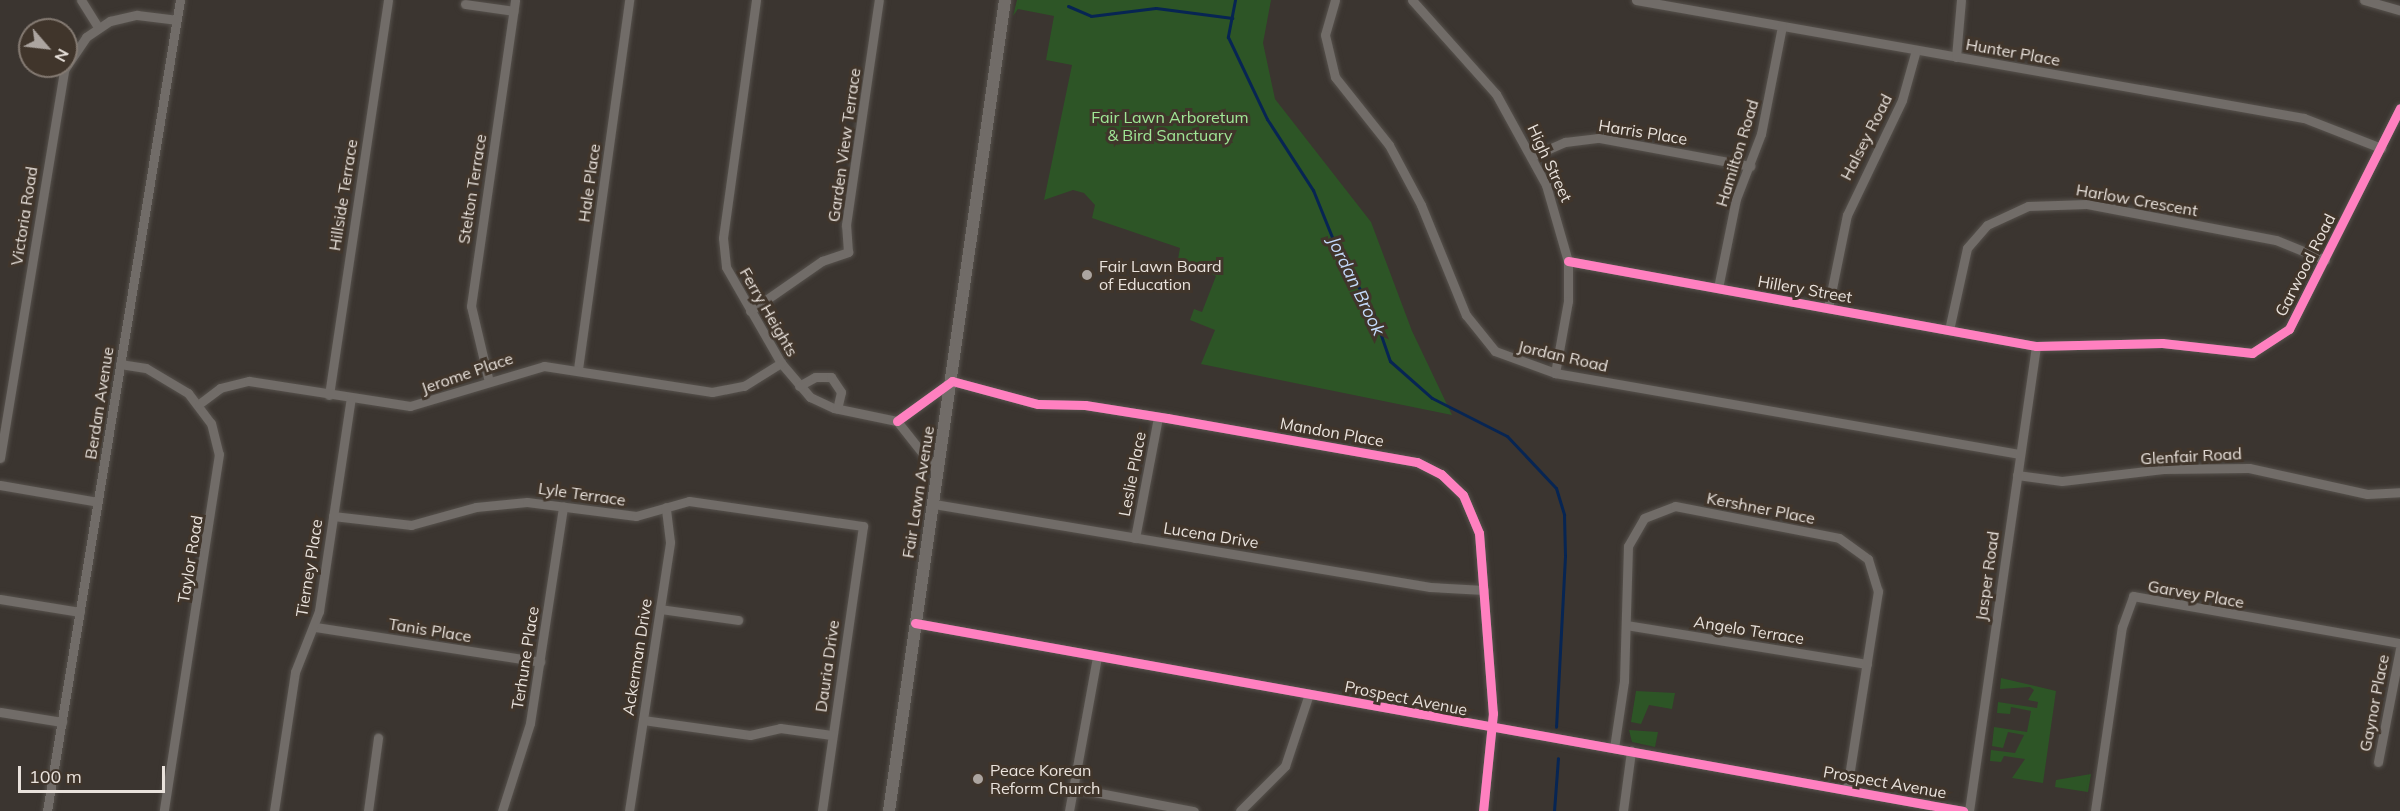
<!DOCTYPE html>
<style>
body{margin:0}
#map{position:relative;width:2400px;height:811px;overflow:hidden;background:#3b3530;font-family:Mulish,sans-serif}
div>[style]{position:absolute}
.green>*{inset:0;background:#2d5526}
.stream>*{height:3px;margin:-1.5px;padding:0 1.5px;transform-origin:1.5px;border-radius:1.5px;background:#072553}
.roads{filter:drop-shadow(0 0 2px #56514c) drop-shadow(0 0 2px #56514c)}
.minor>*{height:9px;margin:-4.5px;padding:0 4.5px;transform-origin:4.5px;border-radius:4.5px;background:#716c68}
.secondary>*{height:12px;margin:-6px;padding:0 6px;transform-origin:6px;border-radius:6px;background:#716c68}
.cycleway>*{height:9px;margin:-4.5px;padding:0 4.5px;transform-origin:4.5px;border-radius:4.5px;background:#ff80c0}
.dots>*{width:16px;height:16px;translate:-50% -50%;box-sizing:border-box;border:3px solid #40352b;border-radius:50%}
span{translate:-50% -50%;white-space:nowrap;text-align:center;line-height:1.15;-webkit-text-stroke:6px #40352b;paint-order:stroke}
.street-label{font-size:16px;color:#e9e2dc}
.park-label{font-size:16px;color:#a0e796}
.poi-label{font-size:16px;color:#e9e2dc}
.left{translate:0 -50%;text-align:left}
.water-label{font-size:18px;color:#c4dafb;font-style:italic}
.north{position:absolute;left:18px;top:18px;width:60px;height:60px;box-sizing:border-box;background:#40352b;border:2px solid #847a72;border-radius:50%;rotate:118deg;font-size:16px;font-weight:700;line-height:24px;text-align:center;color:#e9e2dc}
.north::after{content:'';display:block;margin:auto;width:21px;height:27px;background:#aca5a0;clip-path:polygon(50% 0,100% 100%,50% 72%,0 100%)}
.scale{position:absolute;left:18px;top:766px;width:147px;height:27px;box-sizing:border-box;border:3px solid #e9e2dc;border-top:0;padding-left:8px;font-size:18px;line-height:21px;white-space:nowrap;color:#e9e2dc;-webkit-text-stroke:4px #40352b;paint-order:stroke}
</style>
<div id="map">
<div class="green">
<div style="clip-path:polygon(1017px 0,1271px 0,1263px 43px,1275px 99px,1371px 222px,1412px 331px,1452px 415px,1201px 364px,1215px 330px,1190px 320px,1194px 309px,1202px 312px,1216px 276px,1178px 259px,1180px 248px,1092px 218px,1095px 205px,1084px 193px,1073px 190px,1044px 200px,1072px 65px,1046px 60px,1054px 16px,1018px 9px,1013px 16px)"></div>
<div style="clip-path:polygon(2001px 678px,2056px 691px,2043px 783px,2012px 778px,2025px 759px,2004px 756px,2001px 762px,1990px 761px,1991px 750px,2015px 753px,2024px 735px,2008px 732px,2003px 748px,1992px 746px,1994px 727px,2027px 732px,2031px 711px,2011px 707px,2010px 714px,1997px 713px,1998px 702px,2037px 708px,2038px 702px,2028px 700px,2034px 690px,2030px 687px,2000px 689px)"></div>
<div style="clip-path:polygon(1636px 691px,1675px 693px,1672px 709px,1649px 705px,1641px 724px,1631px 722px)"></div>
<div style="clip-path:polygon(1629px 730px,1658px 732px,1655px 747px,1632px 742px)"></div>
<div style="clip-path:polygon(2091px 774px,2088px 792px,2055px 787px,2056px 780px)"></div>
</div>
<div class="stream">
<div style="left:1235px;top:0;width:38px;rotate:101deg"></div>
<div style="left:1228px;top:37px;width:91px;rotate:64.6deg"></div>
<div style="left:1267px;top:119px;width:85px;rotate:57.1deg"></div>
<div style="left:1313px;top:190px;width:67px;rotate:68deg"></div>
<div style="left:1338px;top:252px;width:69px;rotate:59.7deg"></div>
<div style="left:1373px;top:312px;width:52px;rotate:70.9deg"></div>
<div style="left:1390px;top:361px;width:56px;rotate:41.4deg"></div>
<div style="left:1432px;top:398px;width:84px;rotate:26.9deg"></div>
<div style="left:1507px;top:436px;width:71px;rotate:46.7deg"></div>
<div style="left:1556px;top:488px;width:28px;rotate:73deg"></div>
<div style="left:1564px;top:515px;width:41px;rotate:88.6deg"></div>
<div style="left:1565px;top:556px;width:171px;rotate:93deg"></div>
<div style="left:1068px;top:6px;width:25px;rotate:23deg"></div>
<div style="left:1091px;top:16px;width:65px;rotate:-7deg"></div>
<div style="left:1156px;top:8px;width:77px;rotate:7.5deg"></div>
<div style="left:1554px;top:811px;width:53px;rotate:-85.7deg"></div>
</div>
<div class="roads">
<div class="minor">
<div style="left:81px;top:0;width:32px;rotate:58deg"></div>
<div style="left:756px;top:0;width:240px;rotate:97.9deg"></div>
<div style="left:723px;top:238px;width:29px;rotate:84deg"></div>
<div style="left:726px;top:267px;width:111px;rotate:60.2deg"></div>
<div style="left:781px;top:363px;width:45px;rotate:49.5deg"></div>
<div style="left:810px;top:397px;width:26px;rotate:25deg"></div>
<div style="left:834px;top:408px;width:64px;rotate:11.7deg"></div>
<div style="left:897px;top:421px;width:66px;rotate:51.7deg"></div>
<div style="left:1335px;top:0;width:36px;rotate:106deg"></div>
<div style="left:1325px;top:35px;width:43px;rotate:76.6deg"></div>
<div style="left:1335px;top:77px;width:87px;rotate:51.5deg"></div>
<div style="left:1389px;top:145px;width:68px;rotate:61.9deg"></div>
<div style="left:1421px;top:205px;width:119px;rotate:67.8deg"></div>
<div style="left:1466px;top:315px;width:46px;rotate:51.1deg"></div>
<div style="left:1495px;top:351px;width:64px;rotate:20.1deg"></div>
<div style="left:1555px;top:373px;width:472px;rotate:9.9deg"></div>
<div style="left:1412px;top:0;width:126px;rotate:48.2deg"></div>
<div style="left:1496px;top:94px;width:104px;rotate:61.2deg"></div>
<div style="left:1546px;top:185px;width:79px;rotate:73.9deg"></div>
<div style="left:1568px;top:261px;width:40px;rotate:90deg"></div>
<div style="left:1568px;top:301px;width:73px;rotate:100.2deg"></div>
<div style="left:1636px;top:0;width:678px;rotate:10.02deg"></div>
<div style="left:2304px;top:118px;width:83px;rotate:21.3deg"></div>
<div style="left:2364px;top:0;width:37px;rotate:16deg"></div>
<div style="left:465px;top:4px;width:49px;rotate:8.1deg"></div>
<div style="left:1956px;top:57px;width:57px;rotate:-85deg"></div>
<div style="left:1533px;top:156px;width:35px;rotate:-24deg"></div>
<div style="left:1565px;top:142px;width:34px;rotate:-7deg"></div>
<div style="left:1599px;top:138px;width:154px;rotate:10.5deg"></div>
<div style="left:1568px;top:261px;width:476px;rotate:10.3deg"></div>
<div style="left:2036px;top:346px;width:126px;rotate:-1.4deg"></div>
<div style="left:2162px;top:343px;width:91px;rotate:6.3deg"></div>
<div style="left:2252px;top:353px;width:44px;rotate:-33deg"></div>
<div style="left:2289px;top:329px;width:247px;rotate:-63.3deg"></div>
<div style="left:1718px;top:288px;width:91px;rotate:-78.6deg"></div>
<div style="left:1736px;top:199px;width:70px;rotate:-69deg"></div>
<div style="left:1761px;top:134px;width:110px;rotate:-79deg"></div>
<div style="left:1828px;top:308px;width:95px;rotate:-78.5deg"></div>
<div style="left:1847px;top:215px;width:127px;rotate:-64.4deg"></div>
<div style="left:1902px;top:100px;width:52px;rotate:-74.4deg"></div>
<div style="left:750px;top:311px;width:88px;rotate:-34.8deg"></div>
<div style="left:822px;top:261px;width:28px;rotate:-19deg"></div>
<div style="left:848px;top:252px;width:27px;rotate:-94deg"></div>
<div style="left:846px;top:225px;width:227px;rotate:-81.7deg"></div>
<div style="left:1949px;top:330px;width:84px;rotate:-77.6deg"></div>
<div style="left:1967px;top:248px;width:30px;rotate:-49deg"></div>
<div style="left:1987px;top:225px;width:45px;rotate:-24.9deg"></div>
<div style="left:2028px;top:206px;width:59px;rotate:-1.9deg"></div>
<div style="left:2087px;top:204px;width:192px;rotate:10.8deg"></div>
<div style="left:2276px;top:240px;width:53px;rotate:22.2deg"></div>
<div style="left:120px;top:364px;width:26px;rotate:9deg"></div>
<div style="left:146px;top:368px;width:49px;rotate:30.8deg"></div>
<div style="left:188px;top:393px;width:38px;rotate:53deg"></div>
<div style="left:211px;top:423px;width:32px;rotate:76deg"></div>
<div style="left:219px;top:454px;width:361px;rotate:98.8deg"></div>
<div style="left:578px;top:369px;width:373px;rotate:-82.1deg"></div>
<div style="left:489px;top:382px;width:78px;rotate:-103.3deg"></div>
<div style="left:471px;top:306px;width:309px;rotate:-81.8deg"></div>
<div style="left:799px;top:386px;width:18px;rotate:-29deg"></div>
<div style="left:815px;top:377px;width:16px"></div>
<div style="left:831px;top:377px;width:18px;rotate:56deg"></div>
<div style="left:841px;top:392px;width:17px;rotate:103deg"></div>
<div style="left:329px;top:395px;width:399px;rotate:-81.5deg"></div>
<div style="left:199px;top:404px;width:26px;rotate:-37deg"></div>
<div style="left:220px;top:388px;width:30px;rotate:-14deg"></div>
<div style="left:249px;top:381px;width:163px;rotate:8.8deg"></div>
<div style="left:410px;top:406px;width:140px;rotate:-16.6deg"></div>
<div style="left:544px;top:366px;width:170px;rotate:8.8deg"></div>
<div style="left:712px;top:392px;width:33px;rotate:-11deg"></div>
<div style="left:744px;top:386px;width:44px;rotate:-31.9deg"></div>
<div style="left:897px;top:421px;width:68px;rotate:-36deg"></div>
<div style="left:952px;top:381px;width:89px;rotate:15deg"></div>
<div style="left:1038px;top:404px;width:47px;rotate:1.2deg"></div>
<div style="left:1085px;top:405px;width:83px;rotate:9deg"></div>
<div style="left:1167px;top:418px;width:254px;rotate:10deg"></div>
<div style="left:1417px;top:462px;width:27px;rotate:27deg"></div>
<div style="left:1441px;top:474px;width:30px;rotate:44deg"></div>
<div style="left:1463px;top:495px;width:41px;rotate:67.2deg"></div>
<div style="left:1479px;top:533px;width:181px;rotate:85.6deg"></div>
<div style="left:1493px;top:713px;width:99px;rotate:95.8deg"></div>
<div style="left:0;top:458px;width:393px;rotate:-80.6deg"></div>
<div style="left:64px;top:70px;width:40px;rotate:-56deg"></div>
<div style="left:86px;top:37px;width:29px;rotate:-34deg"></div>
<div style="left:110px;top:21px;width:28px;rotate:-13deg"></div>
<div style="left:137px;top:15px;width:39px;rotate:7deg"></div>
<div style="left:2017px;top:475px;width:45px;rotate:7.6deg"></div>
<div style="left:2062px;top:481px;width:102px;rotate:-6.8deg"></div>
<div style="left:2163px;top:469px;width:86px;rotate:-0.7deg"></div>
<div style="left:2249px;top:468px;width:121px;rotate:12.4deg"></div>
<div style="left:2367px;top:494px;width:33px;rotate:-3deg"></div>
<div style="left:0;top:485px;width:99px;rotate:9.8deg"></div>
<div style="left:934px;top:504px;width:503px;rotate:9.5deg"></div>
<div style="left:1430px;top:587px;width:54px;rotate:3.2deg"></div>
<div style="left:333px;top:516px;width:79px;rotate:6.6deg"></div>
<div style="left:411px;top:525px;width:67px;rotate:-15.5deg"></div>
<div style="left:476px;top:507px;width:51px;rotate:-5.6deg"></div>
<div style="left:527px;top:502px;width:110px;rotate:7.3deg"></div>
<div style="left:636px;top:516px;width:55px;rotate:-15.8deg"></div>
<div style="left:689px;top:501px;width:176px;rotate:8.2deg"></div>
<div style="left:863px;top:526px;width:288px;rotate:98.2deg"></div>
<div style="left:1135px;top:538px;width:123px;rotate:-79.2deg"></div>
<div style="left:0;top:599px;width:81px;rotate:9.2deg"></div>
<div style="left:660px;top:609px;width:79px;rotate:8deg"></div>
<div style="left:915px;top:623px;width:1065px;rotate:10.17deg"></div>
<div style="left:1626px;top:625px;width:244px;rotate:9.2deg"></div>
<div style="left:315px;top:627px;width:228px;rotate:8.8deg"></div>
<div style="left:0;top:712px;width:63px;rotate:9.2deg"></div>
<div style="left:643px;top:720px;width:108px;rotate:8deg"></div>
<div style="left:750px;top:735px;width:31px;rotate:-13deg"></div>
<div style="left:780px;top:728px;width:52px;rotate:7.7deg"></div>
<div style="left:1614px;top:748px;width:68px;rotate:-81.5deg"></div>
<div style="left:1624px;top:681px;width:135px;rotate:-88.3deg"></div>
<div style="left:1628px;top:546px;width:32px;rotate:-60deg"></div>
<div style="left:1644px;top:518px;width:33px;rotate:-21deg"></div>
<div style="left:1675px;top:506px;width:167px;rotate:11deg"></div>
<div style="left:1839px;top:538px;width:36px;rotate:36deg"></div>
<div style="left:1868px;top:559px;width:34px;rotate:73deg"></div>
<div style="left:1878px;top:591px;width:201px;rotate:98.9deg"></div>
<div style="left:2378px;top:762px;width:115px;rotate:-79deg"></div>
<div style="left:1073px;top:788px;width:123px;rotate:10.8deg"></div>
<div style="left:47px;top:811px;width:822px;rotate:-80.69deg"></div>
<div style="left:274px;top:811px;width:141px;rotate:-81.4deg"></div>
<div style="left:295px;top:672px;width:66px;rotate:-68.5deg"></div>
<div style="left:319px;top:611px;width:215px;rotate:-81.5deg"></div>
<div style="left:368px;top:811px;width:74px;rotate:-82.2deg"></div>
<div style="left:502px;top:811px;width:92px;rotate:-72.3deg"></div>
<div style="left:530px;top:723px;width:219px;rotate:-81.3deg"></div>
<div style="left:629px;top:811px;width:272px;rotate:-81.3deg"></div>
<div style="left:670px;top:542px;width:35px;rotate:-97deg"></div>
<div style="left:1069px;top:811px;width:157px;rotate:-79.7deg"></div>
<div style="left:1240px;top:811px;width:64px;rotate:-45deg"></div>
<div style="left:1285px;top:766px;width:76px;rotate:-71.6deg"></div>
<div style="left:1623px;top:811px;width:61px;rotate:-82.4deg"></div>
<div style="left:1969px;top:811px;width:470px;rotate:-81.8deg"></div>
<div style="left:2095px;top:811px;width:186px;rotate:-81.7deg"></div>
<div style="left:2122px;top:627px;width:33px;rotate:-70deg"></div>
<div style="left:2133px;top:596px;width:271px;rotate:10deg"></div>
</div>
<div class="secondary">
<div style="left:889px;top:811px;width:819px;rotate:-81.86deg"></div>
</div>
</div>
<div class="cycleway">
<div style="left:1568px;top:261px;width:476px;rotate:10.3deg"></div>
<div style="left:2036px;top:346px;width:126px;rotate:-1.4deg"></div>
<div style="left:2162px;top:343px;width:91px;rotate:6.3deg"></div>
<div style="left:2252px;top:353px;width:44px;rotate:-33deg"></div>
<div style="left:2289px;top:329px;width:247px;rotate:-63.3deg"></div>
<div style="left:897px;top:421px;width:68px;rotate:-36deg"></div>
<div style="left:952px;top:381px;width:89px;rotate:15deg"></div>
<div style="left:1038px;top:404px;width:47px;rotate:1.2deg"></div>
<div style="left:1085px;top:405px;width:83px;rotate:9deg"></div>
<div style="left:1167px;top:418px;width:254px;rotate:10deg"></div>
<div style="left:1417px;top:462px;width:27px;rotate:27deg"></div>
<div style="left:1441px;top:474px;width:30px;rotate:44deg"></div>
<div style="left:1463px;top:495px;width:41px;rotate:67.2deg"></div>
<div style="left:1479px;top:533px;width:181px;rotate:85.6deg"></div>
<div style="left:1493px;top:713px;width:99px;rotate:95.8deg"></div>
<div style="left:915px;top:623px;width:1065px;rotate:10.17deg"></div>
</div>
<div class="dots">
<div style="left:1087px;top:275px;background:#aca5a0"></div>
<div style="left:978px;top:779px;background:#aca5a0"></div>
</div>
<div class="street-label">
<span style="left:2013px;top:52px;rotate:10deg">Hunter Place</span>
<span style="left:1643px;top:132px;rotate:9deg">Harris Place</span>
<span style="left:1866px;top:137px;rotate:-63deg">Halsey Road</span>
<span style="left:844px;top:145px;rotate:-82deg">Garden View Terrace</span>
<span style="left:1737px;top:153px;rotate:-73deg">Hamilton Road</span>
<span style="left:1550px;top:163px;rotate:65deg">High Street</span>
<span style="left:589px;top:183px;rotate:-82deg">Hale Place</span>
<span style="left:472px;top:189px;rotate:-81deg">Stelton Terrace</span>
<span style="left:343px;top:195px;rotate:-81deg">Hillside Terrace</span>
<span style="left:2137px;top:200px;rotate:10deg">Harlow Crescent</span>
<span style="left:24px;top:216px;rotate:-81deg">Victoria Road</span>
<span style="left:2305px;top:265px;rotate:-63deg">Garwood Road</span>
<span style="left:1805px;top:289px;rotate:10deg">Hillery Street</span>
<span style="left:769px;top:312px;rotate:60deg">Ferry Heights</span>
<span style="left:1563px;top:356px;rotate:13deg">Jordan Road</span>
<span style="left:467px;top:373px;rotate:-19deg">Jerome Place</span>
<span style="left:99px;top:403px;rotate:-81deg">Berdan Avenue</span>
<span style="left:1332px;top:432px;rotate:10deg">Mandon Place</span>
<span style="left:2191px;top:456px;rotate:-3deg">Glenfair Road</span>
<span style="left:1132px;top:474px;rotate:-79deg">Leslie Place</span>
<span style="left:918px;top:492px;rotate:-81deg">Fair Lawn Avenue</span>
<span style="left:582px;top:494px;rotate:8deg">Lyle Terrace</span>
<span style="left:1761px;top:508px;rotate:11deg">Kershner Place</span>
<span style="left:1211px;top:535px;rotate:9deg">Lucena Drive</span>
<span style="left:190px;top:559px;rotate:-81deg">Taylor Road</span>
<span style="left:309px;top:568px;rotate:-81deg">Tierney Place</span>
<span style="left:1987px;top:576px;rotate:-82deg">Jasper Road</span>
<span style="left:2196px;top:594px;rotate:10deg">Garvey Place</span>
<span style="left:430px;top:630px;rotate:9deg">Tanis Place</span>
<span style="left:1749px;top:630px;rotate:9deg">Angelo Terrace</span>
<span style="left:637px;top:657px;rotate:-81deg">Ackerman Drive</span>
<span style="left:525px;top:658px;rotate:-81deg">Terhune Place</span>
<span style="left:827px;top:666px;rotate:-82deg">Dauria Drive</span>
<span style="left:1406px;top:698px;rotate:11deg">Prospect Avenue</span>
<span style="left:2374px;top:703px;rotate:-79deg">Gaynor Place</span>
<span style="left:1885px;top:782px;rotate:10deg">Prospect Avenue</span>
</div>
<div class="park-label">
<span style="left:1170px;top:126px">Fair Lawn Arboretum<br>&amp; Bird Sanctuary</span>
</div>
<div class="poi-label">
<span class="left" style="left:1099px;top:275px">Fair Lawn Board<br>of Education</span>
<span class="left" style="left:990px;top:779px">Peace Korean<br>Reform Church</span>
</div>
<div class="water-label">
<span style="left:1356px;top:286px;rotate:64deg">Jordan Brook</span>
</div>
<div class="north">N</div>
<div class="scale">100 m</div>
</div>
